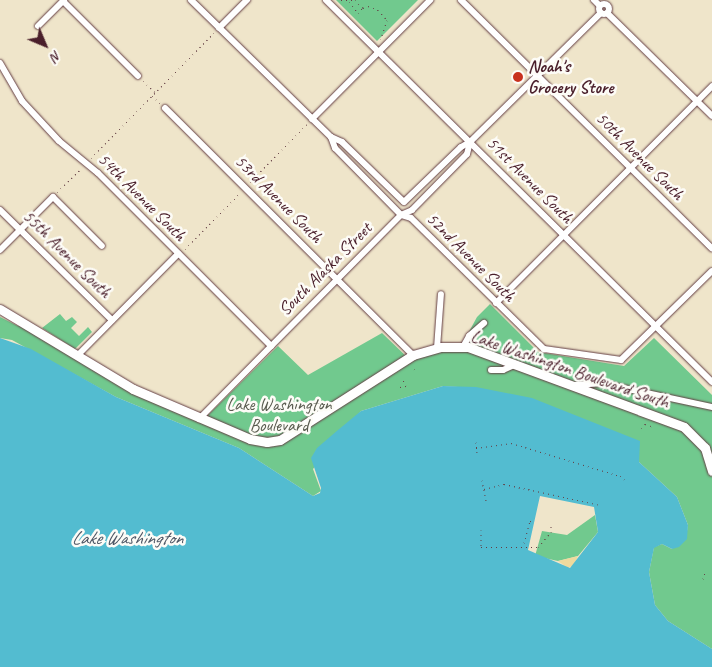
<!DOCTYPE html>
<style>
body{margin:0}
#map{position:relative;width:712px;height:667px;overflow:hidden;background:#efe5ca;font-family:Caveat,sans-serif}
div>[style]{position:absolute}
.green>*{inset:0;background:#71c98e}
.sand>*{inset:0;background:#eeda9e}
.water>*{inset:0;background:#53bcd0}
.path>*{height:1px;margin-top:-0.5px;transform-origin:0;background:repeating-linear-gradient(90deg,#633d43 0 1px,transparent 0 5px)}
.roads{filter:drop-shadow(0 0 1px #633d43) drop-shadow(0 0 1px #633d43)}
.minor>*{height:6px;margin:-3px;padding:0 3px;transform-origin:3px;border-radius:3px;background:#fff}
.minor>.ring{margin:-3px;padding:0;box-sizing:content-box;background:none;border:6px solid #fff;border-radius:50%}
.major>*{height:9px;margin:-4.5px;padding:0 4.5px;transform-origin:4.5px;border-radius:4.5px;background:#fff}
.dots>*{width:14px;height:14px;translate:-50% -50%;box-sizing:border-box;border:2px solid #fdfcf7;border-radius:50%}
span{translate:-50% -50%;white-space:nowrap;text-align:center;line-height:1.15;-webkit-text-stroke:5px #fdfcf7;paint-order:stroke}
.poi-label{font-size:18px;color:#4a1f2b;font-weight:700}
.left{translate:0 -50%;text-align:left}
.street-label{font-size:18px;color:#4a1f2b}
.park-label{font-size:18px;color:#585a4e}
.water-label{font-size:19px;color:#4d5665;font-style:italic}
.north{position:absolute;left:20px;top:20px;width:50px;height:50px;-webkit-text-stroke:4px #fdfcf7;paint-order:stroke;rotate:135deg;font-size:14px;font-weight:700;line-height:20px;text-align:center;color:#4a1f2b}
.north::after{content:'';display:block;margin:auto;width:18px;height:22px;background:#4a1f2b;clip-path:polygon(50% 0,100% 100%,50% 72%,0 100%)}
</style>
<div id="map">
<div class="green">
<div style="clip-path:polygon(336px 0,418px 0,377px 41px)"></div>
<div style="clip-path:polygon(490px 304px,538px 352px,624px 366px,654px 338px,712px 395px,712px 649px,668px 621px,655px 605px,649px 572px,654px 547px,662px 544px,672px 549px,687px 531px,688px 525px,677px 497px,639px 462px,458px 387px,443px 386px,361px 411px,313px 469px,321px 491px,313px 496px,239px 448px,116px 397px,12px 340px,0 338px,0 317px,18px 326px,21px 325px,201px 422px,278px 346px,308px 375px,382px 333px,410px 360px,443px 351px,459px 350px,477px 317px)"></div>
<div style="clip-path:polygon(60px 314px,66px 321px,72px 317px,77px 322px,71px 328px,79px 336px,88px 327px,92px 332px,75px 349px,42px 328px)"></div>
<div style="clip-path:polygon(595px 515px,598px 532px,578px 556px,558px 561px,535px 556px,542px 531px,567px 535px)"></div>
</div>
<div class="sand">
<div style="clip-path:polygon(578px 556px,574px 565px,568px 568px,558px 561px)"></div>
</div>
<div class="water">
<div style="clip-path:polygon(evenodd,0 338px,31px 349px,116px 397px,239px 448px,313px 496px,320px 493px,321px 488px,311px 458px,317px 448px,338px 430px,361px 411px,443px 386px,476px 387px,532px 398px,640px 441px,639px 462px,677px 497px,688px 525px,687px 539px,679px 547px,672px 549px,662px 544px,654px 548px,649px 572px,655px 605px,668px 621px,712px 649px,712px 667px,0 667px,0 338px,540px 496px,594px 507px,598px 532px,570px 568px,528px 550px,540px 496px)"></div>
</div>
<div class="path">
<div style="left:341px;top:0;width:12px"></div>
<div style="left:355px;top:0;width:11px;rotate:45deg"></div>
<div style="left:363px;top:8px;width:5px;rotate:-22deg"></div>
<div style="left:368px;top:6px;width:11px;rotate:22deg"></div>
<div style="left:378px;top:10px;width:13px;rotate:48deg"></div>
<div style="left:387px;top:20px;width:20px;rotate:108deg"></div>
<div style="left:349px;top:2px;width:14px;rotate:51deg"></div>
<div style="left:358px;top:13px;width:6px;rotate:-51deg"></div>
<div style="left:143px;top:81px;width:16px;rotate:43deg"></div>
<div style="left:152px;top:96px;width:11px;rotate:41deg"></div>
<div style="left:91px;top:158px;width:175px;rotate:-45.5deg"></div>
<div style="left:250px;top:182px;width:81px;rotate:-45.5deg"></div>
<div style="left:57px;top:192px;width:33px;rotate:-44deg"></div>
<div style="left:185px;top:249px;width:78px;rotate:-45.5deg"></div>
<div style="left:414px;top:369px;width:4px;rotate:56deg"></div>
<div style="left:400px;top:387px;width:6px;rotate:-9deg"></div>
<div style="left:406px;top:386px;width:7px;rotate:-117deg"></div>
<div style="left:641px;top:428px;width:6px;rotate:-45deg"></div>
<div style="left:645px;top:424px;width:6px;rotate:18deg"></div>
<div style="left:651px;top:426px;width:4px;rotate:117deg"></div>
<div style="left:476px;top:442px;width:12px;rotate:85deg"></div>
<div style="left:476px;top:448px;width:35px;rotate:-8deg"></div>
<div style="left:511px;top:443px;width:114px;rotate:16.8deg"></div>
<div style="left:620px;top:476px;width:6px;rotate:39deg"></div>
<div style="left:482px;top:480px;width:21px;rotate:79deg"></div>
<div style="left:484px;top:489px;width:21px;rotate:-14deg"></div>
<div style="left:504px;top:484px;width:98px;rotate:12.3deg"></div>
<div style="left:481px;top:530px;width:17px;rotate:90deg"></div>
<div style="left:481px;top:547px;width:57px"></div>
<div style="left:538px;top:547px;width:20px;rotate:-49deg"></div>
<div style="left:551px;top:532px;width:7px;rotate:-90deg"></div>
<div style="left:524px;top:543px;width:23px;rotate:-75deg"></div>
<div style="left:530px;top:521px;width:5px;rotate:11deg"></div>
<div style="left:703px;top:579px;width:7px;rotate:-74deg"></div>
</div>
<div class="roads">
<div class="minor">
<div style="left:191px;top:0;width:196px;rotate:44.4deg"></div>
<div style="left:331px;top:137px;width:12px;rotate:70deg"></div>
<div style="left:335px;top:148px;width:94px;rotate:45.4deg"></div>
<div style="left:401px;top:215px;width:10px;rotate:17deg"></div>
<div style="left:411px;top:218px;width:187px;rotate:44.6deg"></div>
<div style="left:544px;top:349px;width:78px;rotate:8.1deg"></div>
<div style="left:621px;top:360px;width:127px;rotate:-44.4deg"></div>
<div style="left:326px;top:0;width:543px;rotate:44.7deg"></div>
<div style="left:461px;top:0;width:353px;rotate:44.7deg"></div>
<div style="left:594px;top:0;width:8px;rotate:45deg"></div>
<div style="left:63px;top:1px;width:106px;rotate:45deg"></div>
<div class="ring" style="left:599px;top:4px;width:4px;height:4px"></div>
<div style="left:607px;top:13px;width:147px;rotate:44.4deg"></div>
<div style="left:38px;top:26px;width:37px;rotate:-45deg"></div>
<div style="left:219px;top:28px;width:40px;rotate:-45deg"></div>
<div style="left:0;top:63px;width:44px;rotate:59.9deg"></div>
<div style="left:22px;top:101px;width:54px;rotate:47.2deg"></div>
<div style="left:59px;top:141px;width:50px;rotate:39.4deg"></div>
<div style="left:98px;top:173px;width:245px;rotate:45deg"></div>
<div style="left:165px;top:108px;width:350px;rotate:44.9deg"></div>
<div style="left:312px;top:119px;width:168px;rotate:-45.2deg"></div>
<div style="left:331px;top:137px;width:12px;rotate:24deg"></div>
<div style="left:342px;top:142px;width:86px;rotate:44.1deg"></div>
<div style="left:404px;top:202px;width:79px;rotate:-44deg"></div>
<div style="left:461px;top:147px;width:10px;rotate:-29deg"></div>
<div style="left:0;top:210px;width:157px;rotate:44.5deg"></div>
<div style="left:0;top:250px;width:75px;rotate:-45deg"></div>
<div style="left:53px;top:197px;width:69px;rotate:45deg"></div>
<div style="left:496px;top:303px;width:306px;rotate:-45.1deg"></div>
<div style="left:463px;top:347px;width:13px;rotate:-61deg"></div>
<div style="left:469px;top:336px;width:20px;rotate:-41deg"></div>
<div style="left:437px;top:348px;width:54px;rotate:-85.8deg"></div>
<div style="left:77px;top:356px;width:144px;rotate:-45.3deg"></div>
<div style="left:491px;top:370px;width:12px"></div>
<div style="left:503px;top:370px;width:12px;rotate:-24deg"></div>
<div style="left:574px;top:385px;width:26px;rotate:-4deg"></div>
<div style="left:600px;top:383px;width:115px;rotate:12.1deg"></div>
<div style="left:199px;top:419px;width:287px;rotate:-45.3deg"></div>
<div style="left:401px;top:215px;width:12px;rotate:-24deg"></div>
<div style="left:412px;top:210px;width:78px;rotate:-45.5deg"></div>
<div style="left:467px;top:154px;width:12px;rotate:-76deg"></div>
<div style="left:470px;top:142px;width:184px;rotate:-44.6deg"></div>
</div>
<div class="major">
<div style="left:0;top:309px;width:155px;rotate:31deg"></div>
<div style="left:133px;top:389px;width:127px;rotate:23.1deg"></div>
<div style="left:250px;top:439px;width:17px;rotate:10deg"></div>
<div style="left:267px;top:442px;width:13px;rotate:-9deg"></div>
<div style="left:280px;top:440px;width:158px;rotate:-32.6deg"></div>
<div style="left:413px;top:355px;width:29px;rotate:-16deg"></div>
<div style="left:441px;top:347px;width:27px"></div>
<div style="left:468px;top:347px;width:230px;rotate:20.3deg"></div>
<div style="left:684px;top:427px;width:30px;rotate:45deg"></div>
<div style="left:705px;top:448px;width:24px;rotate:73deg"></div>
</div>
</div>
<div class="dots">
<div style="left:518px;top:77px;background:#c8321e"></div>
</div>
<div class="poi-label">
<span class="left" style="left:528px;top:77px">Noah's<br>Grocery Store</span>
</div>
<div class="street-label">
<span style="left:640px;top:156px;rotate:45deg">50th Avenue South</span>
<span style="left:530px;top:180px;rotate:45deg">51st Avenue South</span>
<span style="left:142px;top:197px;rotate:45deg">54th Avenue South</span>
<span style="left:279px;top:199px;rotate:45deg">53rd Avenue South</span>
<span style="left:67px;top:254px;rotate:45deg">55th Avenue South</span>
<span style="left:471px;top:257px;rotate:45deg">52nd Avenue South</span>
<span style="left:325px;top:269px;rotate:-45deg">South Alaska Street</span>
<span style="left:570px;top:369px;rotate:19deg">Lake Washington Boulevard South</span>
</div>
<div class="park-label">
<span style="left:279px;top:415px">Lake Washington<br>Boulevard</span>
</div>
<div class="water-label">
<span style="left:127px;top:539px">Lake Washington</span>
</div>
<div class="north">N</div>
</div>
